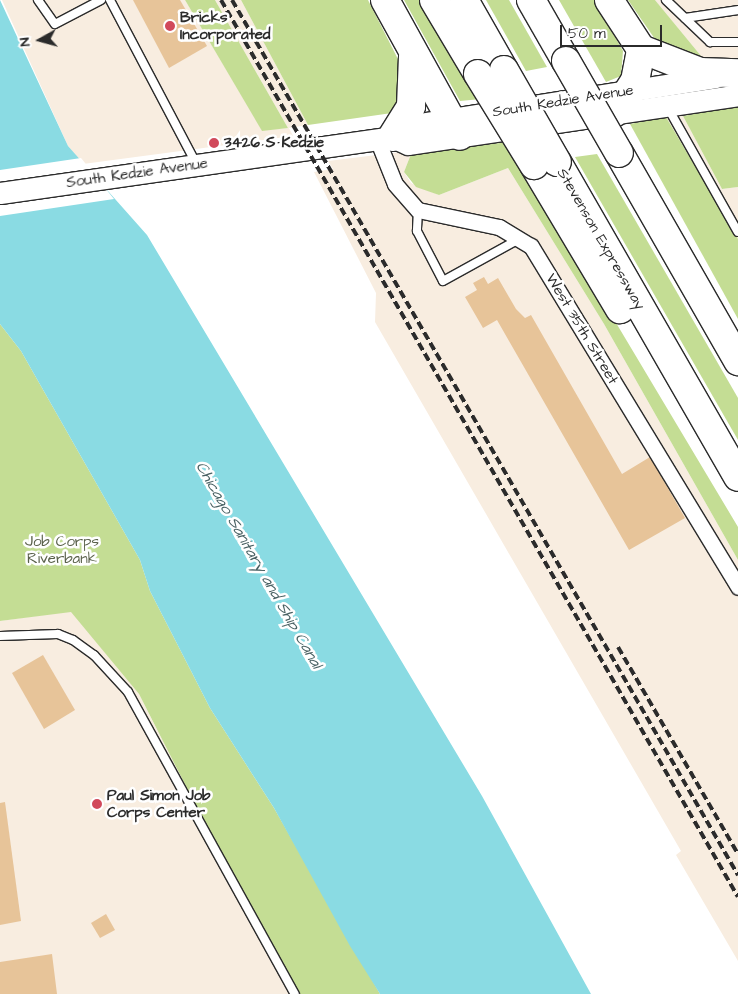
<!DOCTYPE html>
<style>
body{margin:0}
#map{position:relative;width:738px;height:994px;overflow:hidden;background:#fff;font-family:"Architects Daughter",sans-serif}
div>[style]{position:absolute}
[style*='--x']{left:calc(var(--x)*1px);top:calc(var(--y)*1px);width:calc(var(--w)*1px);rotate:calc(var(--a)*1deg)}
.built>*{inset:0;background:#f8ede0}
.green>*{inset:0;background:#c4dd94}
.water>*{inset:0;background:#8adbe3}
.pier>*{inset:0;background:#fff}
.building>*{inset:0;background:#e7c499}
.roads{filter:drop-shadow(1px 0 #2b2b2b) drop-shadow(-1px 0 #2b2b2b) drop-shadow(0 1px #2b2b2b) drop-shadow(0 -1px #2b2b2b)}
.lane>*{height:8px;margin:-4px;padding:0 4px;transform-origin:4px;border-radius:4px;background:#fff}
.street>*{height:15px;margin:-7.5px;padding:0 7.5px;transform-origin:7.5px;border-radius:7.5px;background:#fff}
.secondary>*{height:21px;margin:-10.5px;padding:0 10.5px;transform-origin:10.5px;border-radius:10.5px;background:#fff}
.highway>*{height:28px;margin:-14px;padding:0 14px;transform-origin:14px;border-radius:14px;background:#fff}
.rail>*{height:4px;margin-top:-2px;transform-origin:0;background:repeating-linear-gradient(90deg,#2b2b2b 0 8px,transparent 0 12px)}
.bridges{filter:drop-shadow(1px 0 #2b2b2b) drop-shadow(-1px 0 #2b2b2b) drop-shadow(0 1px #2b2b2b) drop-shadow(0 -1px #2b2b2b)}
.highway-bridge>*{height:28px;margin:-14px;padding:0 14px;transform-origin:14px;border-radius:14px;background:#fff}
.dots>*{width:14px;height:14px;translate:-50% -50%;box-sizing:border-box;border:2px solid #fff;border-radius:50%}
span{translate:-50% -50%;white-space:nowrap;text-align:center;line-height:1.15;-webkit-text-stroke:5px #fff;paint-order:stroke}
.poi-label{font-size:15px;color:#2b2b2b;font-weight:700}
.left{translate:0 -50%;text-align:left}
.street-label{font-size:15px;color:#2b2b2b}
.park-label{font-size:15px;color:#59604a}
.water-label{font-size:16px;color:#486062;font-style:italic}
.north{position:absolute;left:15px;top:15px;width:50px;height:50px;-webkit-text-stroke:4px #fff;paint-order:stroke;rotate:263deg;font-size:14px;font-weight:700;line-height:20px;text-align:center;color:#2b2b2b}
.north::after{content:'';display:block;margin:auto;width:18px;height:22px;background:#2b2b2b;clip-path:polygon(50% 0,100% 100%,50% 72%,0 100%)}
.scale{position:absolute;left:560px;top:25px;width:102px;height:22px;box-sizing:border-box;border:2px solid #2b2b2b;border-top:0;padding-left:6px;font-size:15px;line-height:18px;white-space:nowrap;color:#2b2b2b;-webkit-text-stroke:4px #fff;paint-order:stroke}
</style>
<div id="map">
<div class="built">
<i style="clip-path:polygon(2px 0,185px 0,262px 130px,288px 128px,215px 0,241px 0,308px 125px,289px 128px,293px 136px,83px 164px,68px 146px)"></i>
<i style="clip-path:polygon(655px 0,738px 0,738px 62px,706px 62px)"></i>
<i style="clip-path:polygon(683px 116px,722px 189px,738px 187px,738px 239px,666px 117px)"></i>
<i style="clip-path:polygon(506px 139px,508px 142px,411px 154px,404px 172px,411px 183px,439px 195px,508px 168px,604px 324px,738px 560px,738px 961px,676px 855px,681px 851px,375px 322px,376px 293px,314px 172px,333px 169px,328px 161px)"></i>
<i style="clip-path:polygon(71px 611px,139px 694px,251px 914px,300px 994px,0 994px,0 621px)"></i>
</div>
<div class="green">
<i style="clip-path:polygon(185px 0,215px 0,288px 128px,262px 131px)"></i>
<i style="clip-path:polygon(241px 0,368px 0,403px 69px,408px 88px,392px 113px,308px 125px)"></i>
<i style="clip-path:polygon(404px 0,422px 0,481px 99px,460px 101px)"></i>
<i style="clip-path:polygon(486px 0,509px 0,547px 67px,526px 71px)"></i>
<i style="clip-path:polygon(559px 0,594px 0,623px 51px,621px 76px,606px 82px)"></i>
<i style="clip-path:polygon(628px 0,655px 0,706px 62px,659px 45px)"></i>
<i style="clip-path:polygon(738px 106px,738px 187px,722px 189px,683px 116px)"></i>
<i style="clip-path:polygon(666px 117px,738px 239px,738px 319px,630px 124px)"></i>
<i style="clip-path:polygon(508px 142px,738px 527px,738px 560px,604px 324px,508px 168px,439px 195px,416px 187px,404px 172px,411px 154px)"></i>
<i style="clip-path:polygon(597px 154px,738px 398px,738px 440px,575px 157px)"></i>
<i style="clip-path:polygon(0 324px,21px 351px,140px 560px,150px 591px,210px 708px,274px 808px,380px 994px,300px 994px,251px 914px,139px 694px,71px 612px,0 621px)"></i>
</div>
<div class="water">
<i style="clip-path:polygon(0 0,68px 146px,147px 235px,482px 796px,591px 994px,380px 994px,350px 946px,274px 808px,210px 708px,150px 591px,140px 560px,21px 351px,0 324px)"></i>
</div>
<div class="pier">
<i style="clip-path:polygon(81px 158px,114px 199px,0 216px,0 170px)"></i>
</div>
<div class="building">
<i style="clip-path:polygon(133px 0,180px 0,207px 46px,169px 68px)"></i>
<i style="clip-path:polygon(484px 277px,488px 284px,498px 278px,516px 309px,525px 318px,531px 315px,622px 474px,650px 457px,685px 518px,629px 550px,497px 320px,483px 328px,465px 297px,477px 290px,473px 283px)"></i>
<i style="clip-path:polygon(43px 655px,75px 710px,44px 729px,12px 673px)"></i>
<i style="clip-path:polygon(5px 802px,21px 921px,0 925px,0 803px)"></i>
<i style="clip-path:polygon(106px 914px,115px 930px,100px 938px,91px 923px)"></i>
<i style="clip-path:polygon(52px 954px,57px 994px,0 994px,0 962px)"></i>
</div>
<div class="roads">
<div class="lane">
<i style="--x:38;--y:0;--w:29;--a:55"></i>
<i style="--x:55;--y:24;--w:52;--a:-27.6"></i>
<i style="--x:110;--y:0;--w:184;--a:62.2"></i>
<i style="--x:666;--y:0;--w:61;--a:43.7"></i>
<i style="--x:710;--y:42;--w:28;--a:0"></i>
<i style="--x:685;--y:18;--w:54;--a:-8.6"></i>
<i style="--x:668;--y:108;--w:142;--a:60.6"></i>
<i style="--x:418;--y:210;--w:21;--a:93"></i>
<i style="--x:417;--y:231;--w:56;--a:62.5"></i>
<i style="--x:443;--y:281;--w:87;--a:-28.9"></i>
<i style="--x:0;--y:636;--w:58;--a:-2"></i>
<i style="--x:58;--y:634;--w:16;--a:22"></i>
<i style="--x:73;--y:640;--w:26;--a:36"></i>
<i style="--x:94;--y:655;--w:50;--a:47.4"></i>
<i style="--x:128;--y:692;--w:345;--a:61.1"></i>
</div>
<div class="street">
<i style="--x:377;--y:139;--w:48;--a:68.2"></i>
<i style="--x:395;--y:184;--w:35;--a:49"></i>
<i style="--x:418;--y:210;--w:83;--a:11.9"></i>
<i style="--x:499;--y:227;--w:37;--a:31"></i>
<i style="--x:531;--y:246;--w:399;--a:58.7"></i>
</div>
<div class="secondary">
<i style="--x:392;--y:137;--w:17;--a:24"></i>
<i style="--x:408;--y:144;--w:334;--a:-8.4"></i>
<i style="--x:0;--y:193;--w:396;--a:-8.1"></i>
<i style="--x:392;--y:137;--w:19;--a:-36"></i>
<i style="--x:407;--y:126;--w:313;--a:-9"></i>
</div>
<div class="highway">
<i style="--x:385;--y:0;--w:155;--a:61.1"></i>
<i style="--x:434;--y:0;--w:86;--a:59.3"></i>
<i style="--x:464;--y:0;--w:81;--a:60.3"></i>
<i style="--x:531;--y:0;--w:70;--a:60.2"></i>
<i style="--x:609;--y:0;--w:59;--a:56.9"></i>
<i style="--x:641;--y:49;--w:63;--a:21.3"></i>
<i style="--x:700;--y:72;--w:38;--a:2"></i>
<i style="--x:614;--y:113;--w:38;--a:-57"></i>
<i style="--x:635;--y:81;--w:33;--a:-79"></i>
<i style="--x:392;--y:137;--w:36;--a:-58"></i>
<i style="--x:411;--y:106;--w:49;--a:-87.7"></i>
<i style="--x:619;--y:153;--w:240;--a:60.2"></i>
<i style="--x:557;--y:162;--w:363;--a:60.1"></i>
<i style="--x:534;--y:165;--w:168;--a:59.2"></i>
</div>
</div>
<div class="rail">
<i style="--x:221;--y:0;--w:1035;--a:60.04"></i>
<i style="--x:232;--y:0;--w:1011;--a:59.96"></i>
<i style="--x:618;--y:647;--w:239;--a:59.9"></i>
</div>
<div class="bridges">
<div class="highway-bridge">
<i style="--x:566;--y:61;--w:106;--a:60.1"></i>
<i style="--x:504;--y:70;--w:106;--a:60.1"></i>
<i style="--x:478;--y:74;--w:107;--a:58.4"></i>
</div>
</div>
<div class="dots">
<i style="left:170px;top:26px;background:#d1495b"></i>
<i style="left:214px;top:143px;background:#d1495b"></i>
<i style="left:97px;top:804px;background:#d1495b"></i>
</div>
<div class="poi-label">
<span class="left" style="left:180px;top:26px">Bricks<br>Incorporated</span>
<span class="left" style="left:224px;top:143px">3426 S Kedzie</span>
<span class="left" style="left:107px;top:804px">Paul Simon Job<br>Corps Center</span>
</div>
<div class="street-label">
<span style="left:563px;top:101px;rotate:-9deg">South Kedzie Avenue</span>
<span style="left:137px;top:173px;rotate:-8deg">South Kedzie Avenue</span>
<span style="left:601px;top:239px;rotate:60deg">Stevenson Expressway</span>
<span style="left:582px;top:329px;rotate:59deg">West 35th Street</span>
</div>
<div class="park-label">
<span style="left:62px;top:550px">Job Corps<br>Riverbank</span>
</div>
<div class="water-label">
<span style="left:259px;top:565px;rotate:60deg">Chicago Sanitary and Ship Canal</span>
</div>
<div class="north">N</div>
<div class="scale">50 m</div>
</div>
